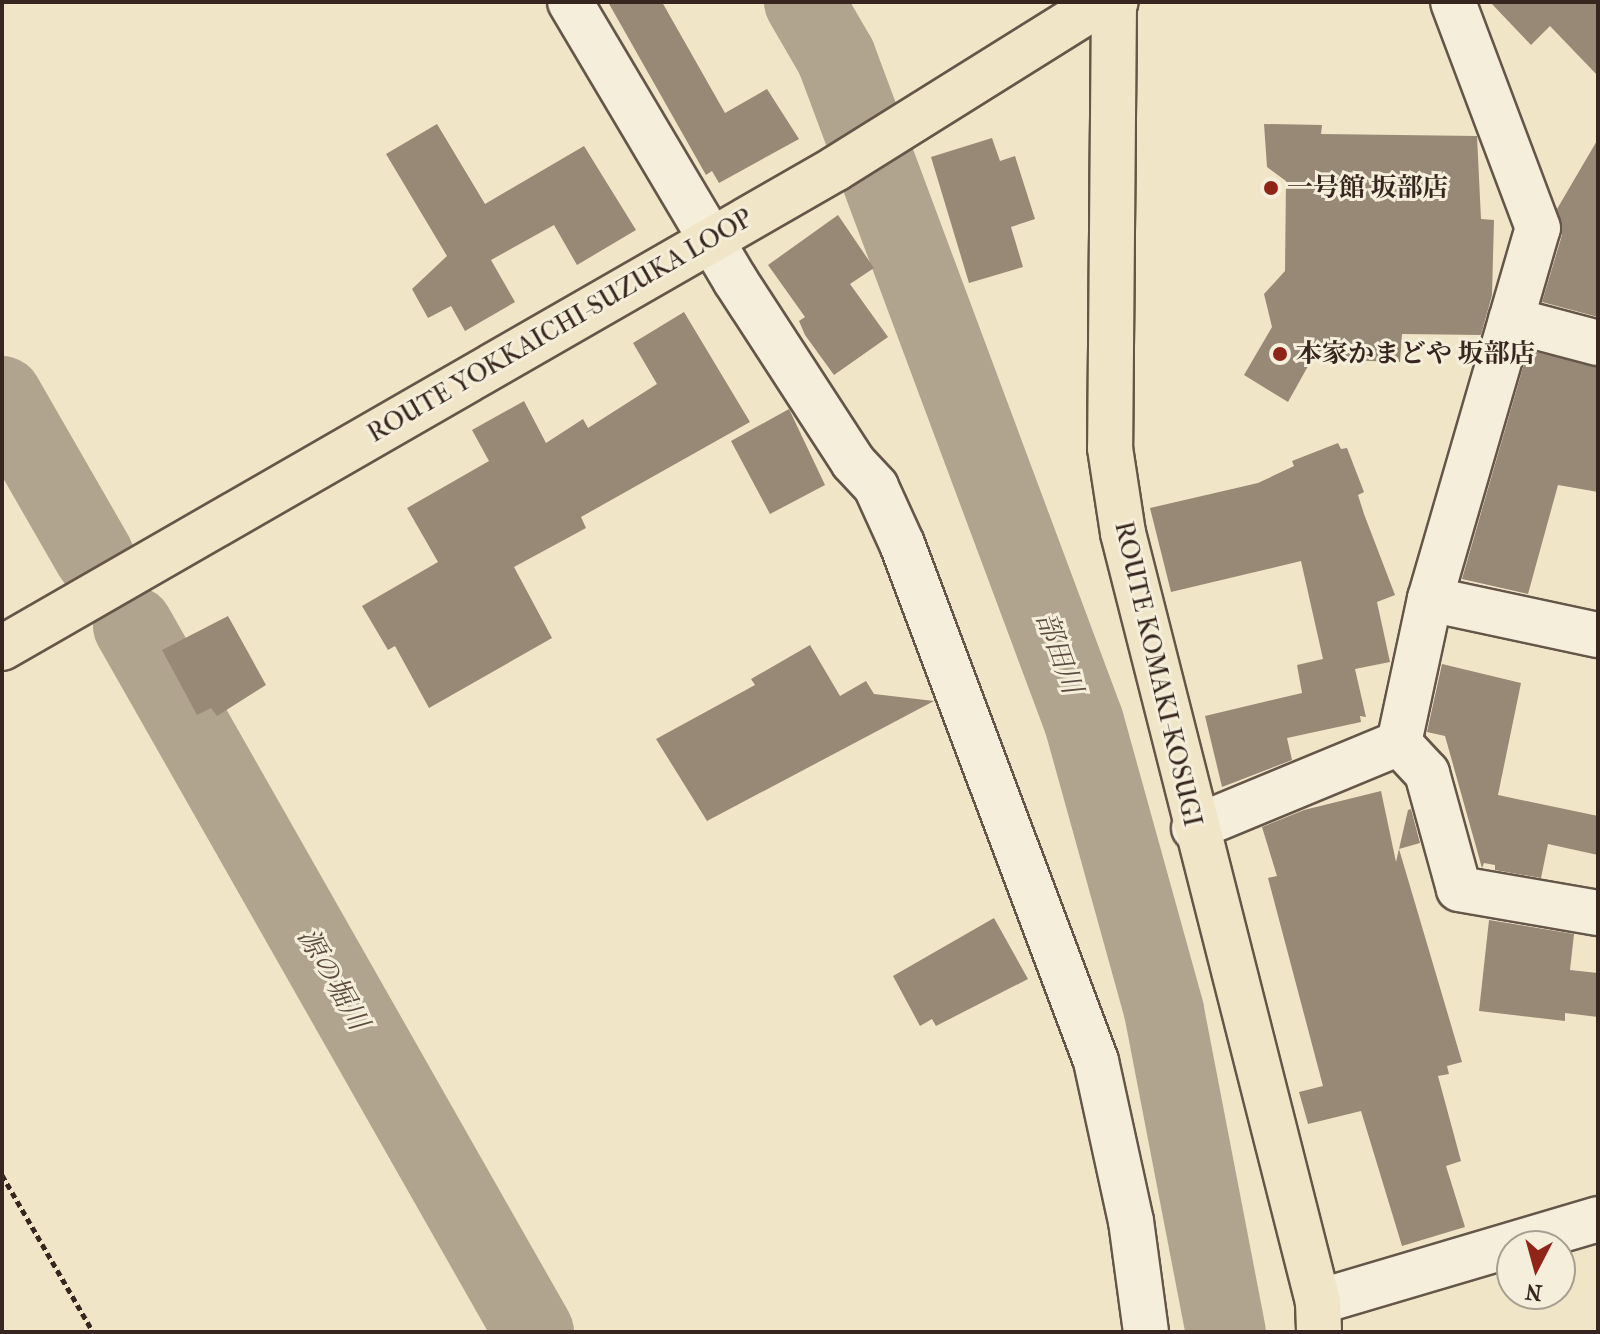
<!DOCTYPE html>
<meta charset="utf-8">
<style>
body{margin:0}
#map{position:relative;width:1600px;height:1334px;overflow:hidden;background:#f0e5c7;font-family:"IM FELL French Canon","Noto Serif JP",serif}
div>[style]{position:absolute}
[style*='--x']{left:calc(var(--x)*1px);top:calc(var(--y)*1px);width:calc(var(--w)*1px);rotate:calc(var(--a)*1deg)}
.river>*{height:80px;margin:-40px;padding:0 40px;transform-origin:40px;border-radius:40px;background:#b1a48e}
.building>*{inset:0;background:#978976}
.path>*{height:5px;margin-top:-2.5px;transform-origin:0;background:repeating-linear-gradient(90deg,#37261f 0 6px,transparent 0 10px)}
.roads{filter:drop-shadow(2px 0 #655649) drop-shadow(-2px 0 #655649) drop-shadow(0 2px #655649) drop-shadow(0 -2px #655649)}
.minor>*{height:44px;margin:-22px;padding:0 22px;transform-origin:22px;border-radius:22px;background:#f5eedb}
.major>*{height:44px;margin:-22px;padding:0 22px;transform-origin:22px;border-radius:22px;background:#f0e5c7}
.dots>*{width:22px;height:22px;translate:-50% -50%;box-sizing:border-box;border:4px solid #f5eedb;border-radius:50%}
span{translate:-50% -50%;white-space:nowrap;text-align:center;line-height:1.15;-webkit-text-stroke:6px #f5eedb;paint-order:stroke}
.poi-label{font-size:26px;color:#37261f;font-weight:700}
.left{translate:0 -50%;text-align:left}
.street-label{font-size:26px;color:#37261f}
.water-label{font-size:28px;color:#5c4c40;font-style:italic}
.frame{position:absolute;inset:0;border:4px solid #37261f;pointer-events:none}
.north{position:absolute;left:1496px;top:1230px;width:80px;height:80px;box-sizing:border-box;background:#f5eedb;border:2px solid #a99e90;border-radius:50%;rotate:186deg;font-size:22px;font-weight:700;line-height:32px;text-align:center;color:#37261f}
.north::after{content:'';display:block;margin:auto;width:28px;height:36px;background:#8f2418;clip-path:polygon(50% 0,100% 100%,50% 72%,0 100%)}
</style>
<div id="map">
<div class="river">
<i style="--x:804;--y:2;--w:64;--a:59.8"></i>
<i style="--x:836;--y:57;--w:710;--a:69.55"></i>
<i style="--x:1084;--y:722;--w:300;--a:74.5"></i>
<i style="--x:1164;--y:1011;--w:327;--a:79.1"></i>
<i style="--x:2;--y:396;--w:185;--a:60.1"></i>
<i style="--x:133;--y:626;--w:812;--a:60.4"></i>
</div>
<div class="building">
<i style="clip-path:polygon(608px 2px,662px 2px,725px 113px,767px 89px,799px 139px,719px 183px,712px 171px,706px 175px)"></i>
<i style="clip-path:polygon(1490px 2px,1598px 2px,1598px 76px,1550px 26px,1531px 45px)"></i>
<i style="clip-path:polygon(437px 124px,485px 204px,584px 146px,636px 230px,577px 265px,554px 225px,491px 260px,515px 302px,465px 331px,451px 306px,428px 318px,412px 289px,447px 256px,386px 154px)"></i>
<i style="clip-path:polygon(1264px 124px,1322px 125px,1321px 134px,1477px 136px,1481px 219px,1494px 220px,1492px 295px,1481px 335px,1402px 334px,1400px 362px,1312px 359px,1288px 402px,1244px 375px,1272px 327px,1264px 294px,1285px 271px,1286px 181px,1267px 167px)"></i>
<i style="clip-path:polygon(992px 138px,1000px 161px,1015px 156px,1035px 219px,1011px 227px,1023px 267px,969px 283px,931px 157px)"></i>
<i style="clip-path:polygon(1598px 139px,1598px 317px,1542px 302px,1562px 235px,1557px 209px)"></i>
<i style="clip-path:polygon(838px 215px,874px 268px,850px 284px,888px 337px,834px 375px,805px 335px,799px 321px,805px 317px,768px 265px)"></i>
<i style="clip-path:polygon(684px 312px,750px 422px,581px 517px,586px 528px,514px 567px,552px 638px,429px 708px,395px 646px,388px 650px,362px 606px,438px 562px,407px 508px,489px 461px,472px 430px,524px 401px,546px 443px,583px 419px,588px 428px,657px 384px,633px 343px)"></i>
<i style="clip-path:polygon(1528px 350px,1598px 367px,1598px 492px,1558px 485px,1528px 594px,1462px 579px)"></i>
<i style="clip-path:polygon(789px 409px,825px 485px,770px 514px,731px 441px)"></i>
<i style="clip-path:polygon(1338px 443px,1341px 449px,1347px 448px,1364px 492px,1358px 495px,1364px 514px,1395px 595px,1377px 602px,1390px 662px,1355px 669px,1366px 717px,1360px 716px,1361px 722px,1287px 738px,1292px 760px,1222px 787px,1205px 716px,1302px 693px,1297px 665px,1323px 659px,1301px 561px,1171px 592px,1150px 508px,1258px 483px,1294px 466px,1292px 461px)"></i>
<i style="clip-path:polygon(228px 616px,266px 685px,217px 716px,211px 708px,197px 715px,162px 650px)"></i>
<i style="clip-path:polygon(810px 645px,840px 696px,866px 681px,874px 694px,934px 701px,707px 821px,656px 739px,755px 685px,751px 679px)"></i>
<i style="clip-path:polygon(1442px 664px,1521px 683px,1498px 795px,1598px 816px,1598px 855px,1548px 844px,1541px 878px,1495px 870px,1495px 865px,1484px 863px,1482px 868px,1445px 736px,1427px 732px)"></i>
<i style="clip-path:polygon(1381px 791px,1396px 862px,1408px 810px,1411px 809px,1420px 843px,1399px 849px,1462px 1062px,1447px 1066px,1449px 1074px,1438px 1076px,1461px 1161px,1446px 1166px,1465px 1227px,1402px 1246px,1361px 1111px,1308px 1124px,1299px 1092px,1323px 1086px,1268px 878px,1277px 876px,1262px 827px,1304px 810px)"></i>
<i style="clip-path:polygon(994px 918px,1028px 979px,936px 1026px,932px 1019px,920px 1026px,893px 976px)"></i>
<i style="clip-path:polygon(1489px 920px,1574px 934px,1570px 970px,1598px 973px,1598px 1017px,1565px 1013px,1565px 1021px,1479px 1011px)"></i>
</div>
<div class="path">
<i style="--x:2;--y:1175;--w:181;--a:59.9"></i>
</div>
<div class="roads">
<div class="minor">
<i style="--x:570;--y:2;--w:323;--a:59.3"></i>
<i style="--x:735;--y:280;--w:217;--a:57"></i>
<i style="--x:853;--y:462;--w:34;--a:47"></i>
<i style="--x:876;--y:487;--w:63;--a:65.5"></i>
<i style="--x:902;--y:544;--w:552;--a:69.43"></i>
<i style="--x:1096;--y:1061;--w:164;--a:77.7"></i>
<i style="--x:1131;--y:1221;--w:112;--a:82.3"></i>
<i style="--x:1511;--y:320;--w:90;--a:14.8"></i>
<i style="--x:1430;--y:599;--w:172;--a:12.1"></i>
<i style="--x:1399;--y:743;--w:147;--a:-77.9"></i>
<i style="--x:1430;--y:599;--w:386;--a:-73.8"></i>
<i style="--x:1538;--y:228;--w:241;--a:-110.6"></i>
<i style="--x:1399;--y:743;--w:41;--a:47"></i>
<i style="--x:1427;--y:773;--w:120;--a:74.6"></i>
<i style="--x:1459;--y:889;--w:141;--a:9.8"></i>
<i style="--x:1194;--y:828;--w:222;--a:-22.5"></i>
<i style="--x:1318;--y:1302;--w:292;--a:-16.5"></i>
</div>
<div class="major">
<i style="--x:1114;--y:2;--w:446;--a:90.5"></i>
<i style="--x:1110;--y:448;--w:86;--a:81.3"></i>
<i style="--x:1123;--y:533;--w:793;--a:75.77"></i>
<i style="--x:1318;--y:1302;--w:30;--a:88"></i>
<i style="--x:2;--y:648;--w:961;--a:-29.9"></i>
<i style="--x:835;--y:169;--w:298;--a:-32"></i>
<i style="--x:1088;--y:11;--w:29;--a:-18"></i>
</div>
</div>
<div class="dots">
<i style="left:1271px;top:188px;background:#8f2418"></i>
<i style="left:1280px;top:354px;background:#8f2418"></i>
</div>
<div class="poi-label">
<span class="left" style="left:1287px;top:188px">一号館 坂部店</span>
<span class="left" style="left:1296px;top:354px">本家かまどや 坂部店</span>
</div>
<div class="street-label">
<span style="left:560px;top:326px;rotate:-30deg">ROUTE YOKKAICHI-SUZUKA LOOP</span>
<span style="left:1158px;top:674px;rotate:77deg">ROUTE KOMAKI-KOSUGI</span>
</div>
<div class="water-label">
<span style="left:1059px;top:653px;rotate:70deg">部田川</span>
<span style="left:333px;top:979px;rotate:60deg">源の堀川</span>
</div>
<div class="frame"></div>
<div class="north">N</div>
</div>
